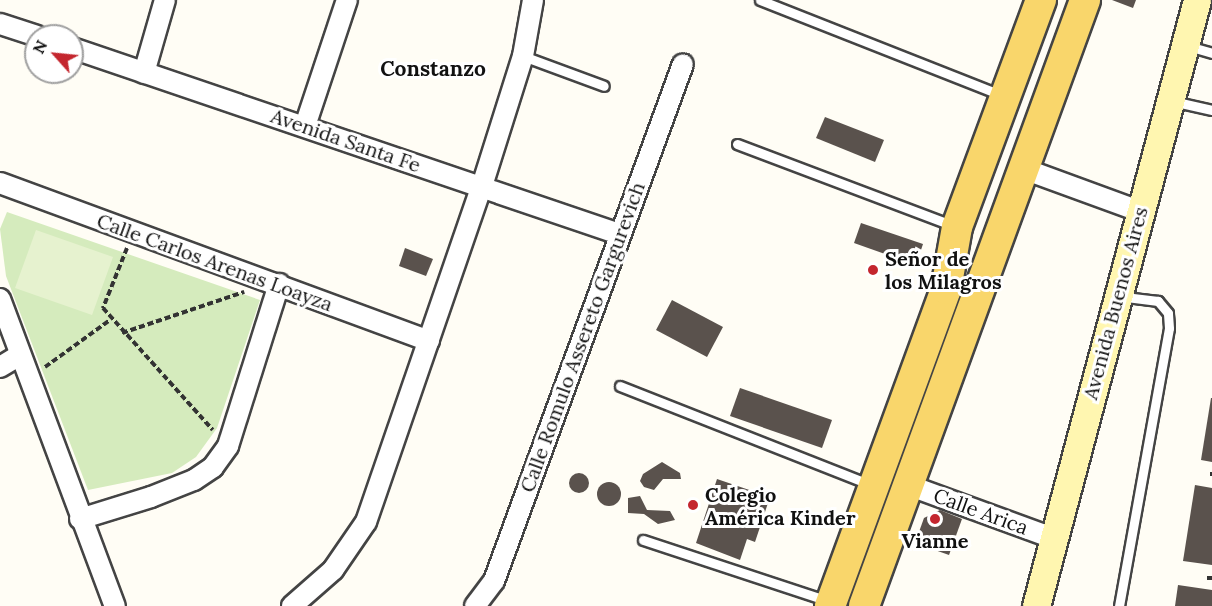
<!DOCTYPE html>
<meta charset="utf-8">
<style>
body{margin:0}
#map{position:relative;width:1212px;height:606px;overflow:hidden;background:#fffdf5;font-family:Lora,serif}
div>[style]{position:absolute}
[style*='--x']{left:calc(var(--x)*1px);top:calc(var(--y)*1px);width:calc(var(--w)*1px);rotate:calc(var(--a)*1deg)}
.green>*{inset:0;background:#d5ebbd}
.pitch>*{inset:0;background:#e6f2cf}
.building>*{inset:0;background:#5a524d}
.round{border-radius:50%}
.path>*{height:4px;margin-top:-2px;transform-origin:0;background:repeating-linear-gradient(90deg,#333 0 6px,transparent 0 9px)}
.roads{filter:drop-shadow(2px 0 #444) drop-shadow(-2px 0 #444) drop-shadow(0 2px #444) drop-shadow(0 -2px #444)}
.lane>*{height:9px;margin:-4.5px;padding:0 4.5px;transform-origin:4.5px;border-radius:4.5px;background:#fff}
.street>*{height:20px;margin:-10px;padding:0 10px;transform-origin:10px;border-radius:10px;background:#fff}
.secondary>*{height:27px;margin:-13.5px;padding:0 13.5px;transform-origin:13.5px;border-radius:13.5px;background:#fff6b0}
.primary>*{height:30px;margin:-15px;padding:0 15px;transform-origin:15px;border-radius:15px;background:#f9d66b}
.dots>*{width:16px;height:16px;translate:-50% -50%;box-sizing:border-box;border:3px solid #fff;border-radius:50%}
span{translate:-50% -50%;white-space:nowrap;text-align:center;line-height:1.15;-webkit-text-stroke:6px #fff;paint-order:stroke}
.street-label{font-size:20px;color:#111}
.poi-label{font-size:20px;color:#111;font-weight:700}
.left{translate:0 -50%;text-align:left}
.neighbourhood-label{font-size:21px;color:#111;font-weight:700}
.north{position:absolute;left:24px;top:24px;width:60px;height:60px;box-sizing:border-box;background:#fff;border:2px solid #a0a0a0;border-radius:50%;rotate:297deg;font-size:16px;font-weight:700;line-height:24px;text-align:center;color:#111}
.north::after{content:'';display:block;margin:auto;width:21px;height:27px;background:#c4262e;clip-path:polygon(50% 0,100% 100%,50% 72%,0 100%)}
</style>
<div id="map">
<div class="green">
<i style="clip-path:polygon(7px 212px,260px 300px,217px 428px,196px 457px,172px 473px,88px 490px,6px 276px,0 229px)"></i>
</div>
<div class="pitch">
<i style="clip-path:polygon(36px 230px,113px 257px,92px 315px,15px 288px)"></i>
</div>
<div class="building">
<i style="clip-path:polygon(1112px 0,1136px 0,1133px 8px)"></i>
<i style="clip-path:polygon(825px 117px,884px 140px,875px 162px,816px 138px)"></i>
<i style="clip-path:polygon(861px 223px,923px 244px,916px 265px,854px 243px)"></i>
<i style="clip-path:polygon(405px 248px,433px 259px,426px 276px,399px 266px)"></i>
<i style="clip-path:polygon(672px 300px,723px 327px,707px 357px,656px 330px)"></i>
<i style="clip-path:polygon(740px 388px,832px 420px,822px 448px,730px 416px)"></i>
<i style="clip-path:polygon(1211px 398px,1212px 398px,1212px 462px,1201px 460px)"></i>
<i style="clip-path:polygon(662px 462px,680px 473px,681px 479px,663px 479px,654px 490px,644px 487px,640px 481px,643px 474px)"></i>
<i class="round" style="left:569px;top:473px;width:20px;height:20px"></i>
<i style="clip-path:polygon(717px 479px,770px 497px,755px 542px,747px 539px,740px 560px,696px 543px)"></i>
<i class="round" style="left:597px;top:482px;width:24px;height:24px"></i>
<i style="clip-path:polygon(1195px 485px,1212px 488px,1212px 565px,1183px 561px)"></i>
<i style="clip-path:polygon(640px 496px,647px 510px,670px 511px,675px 520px,658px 524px,644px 514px,628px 513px,628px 498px)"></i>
<i style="clip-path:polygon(940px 510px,962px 519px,949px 555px,915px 543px,924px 518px)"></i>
<i style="clip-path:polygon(1178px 585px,1212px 590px,1212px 606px,1175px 606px)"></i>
</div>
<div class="path">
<i style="--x:127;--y:248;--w:65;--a:111.8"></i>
<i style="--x:103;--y:308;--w:164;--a:48"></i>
<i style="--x:122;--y:333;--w:129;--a:-18.6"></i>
<i style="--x:45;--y:367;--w:80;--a:-35.9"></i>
<i style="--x:1210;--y:474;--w:2;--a:0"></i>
<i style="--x:1207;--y:578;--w:5;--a:0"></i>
</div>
<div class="roads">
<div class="lane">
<i style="--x:760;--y:0;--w:259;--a:21.5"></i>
<i style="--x:1188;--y:46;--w:25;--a:16"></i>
<i style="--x:523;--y:56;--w:86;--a:20.3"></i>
<i style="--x:1172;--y:101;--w:41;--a:12.7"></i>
<i style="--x:737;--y:144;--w:232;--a:20.7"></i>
<i style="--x:620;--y:386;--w:270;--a:21.5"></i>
<i style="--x:643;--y:540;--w:193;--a:18.2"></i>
<i style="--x:1119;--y:606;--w:282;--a:-79.8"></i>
<i style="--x:1169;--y:328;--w:15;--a:-94"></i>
<i style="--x:1168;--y:313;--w:16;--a:-130"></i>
<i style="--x:1158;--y:301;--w:38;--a:-173"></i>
</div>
<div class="street">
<i style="--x:0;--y:24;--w:38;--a:18"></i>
<i style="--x:72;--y:48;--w:578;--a:18.78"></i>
<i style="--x:144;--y:73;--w:76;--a:-74"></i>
<i style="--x:305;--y:126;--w:133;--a:-71.6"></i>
<i style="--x:1024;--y:169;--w:122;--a:20.1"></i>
<i style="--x:0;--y:183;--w:457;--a:20.2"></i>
<i style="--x:0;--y:299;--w:328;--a:69.5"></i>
<i style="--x:0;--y:367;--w:23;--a:-31"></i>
<i style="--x:908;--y:485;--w:154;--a:20.1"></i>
<i style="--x:80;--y:519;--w:74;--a:-17.2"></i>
<i style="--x:151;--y:497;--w:46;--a:-21.6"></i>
<i style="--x:194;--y:480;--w:23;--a:-34"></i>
<i style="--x:213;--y:467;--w:26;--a:-54"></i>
<i style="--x:228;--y:446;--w:170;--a:-72.5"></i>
<i style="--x:292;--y:606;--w:55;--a:-41.3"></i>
<i style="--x:333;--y:570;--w:58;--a:-55.5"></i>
<i style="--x:366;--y:522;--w:355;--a:-71"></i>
<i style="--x:482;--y:186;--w:136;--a:-72.5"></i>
<i style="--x:523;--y:56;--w:57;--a:-79.9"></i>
<i style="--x:475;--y:606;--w:31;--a:-53"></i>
<i style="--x:494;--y:581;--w:550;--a:-69.92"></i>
</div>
<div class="secondary">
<i style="--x:1036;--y:606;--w:627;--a:-75.12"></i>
</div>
<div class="primary">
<i style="--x:830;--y:606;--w:338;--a:-69.9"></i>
<i style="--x:946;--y:289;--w:63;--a:-79.9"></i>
<i style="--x:957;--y:227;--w:242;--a:-69.7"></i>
<i style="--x:864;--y:606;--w:645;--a:-69.96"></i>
</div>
</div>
<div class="dots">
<i style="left:873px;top:270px;background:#c4262e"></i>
<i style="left:693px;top:505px;background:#c4262e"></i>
<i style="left:935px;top:519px;background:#c4262e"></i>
</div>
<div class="street-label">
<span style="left:346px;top:140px;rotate:19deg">Avenida Santa Fe</span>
<span style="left:215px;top:262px;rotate:20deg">Calle Carlos Arenas Loayza</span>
<span style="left:1115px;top:303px;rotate:-75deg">Avenida Buenos Aires</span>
<span style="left:582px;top:337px;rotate:-70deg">Calle Romulo Assereto Gargurevich</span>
<span style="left:981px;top:511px;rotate:20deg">Calle Arica</span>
</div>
<div class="poi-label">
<span class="left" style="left:885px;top:270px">Señor de<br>los Milagros</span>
<span class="left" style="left:705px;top:506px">Colegio<br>América Kinder</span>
<span style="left:935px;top:540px">Vianne</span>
</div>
<div class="neighbourhood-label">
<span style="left:433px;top:69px">Constanzo</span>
</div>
<div class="north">N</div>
</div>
